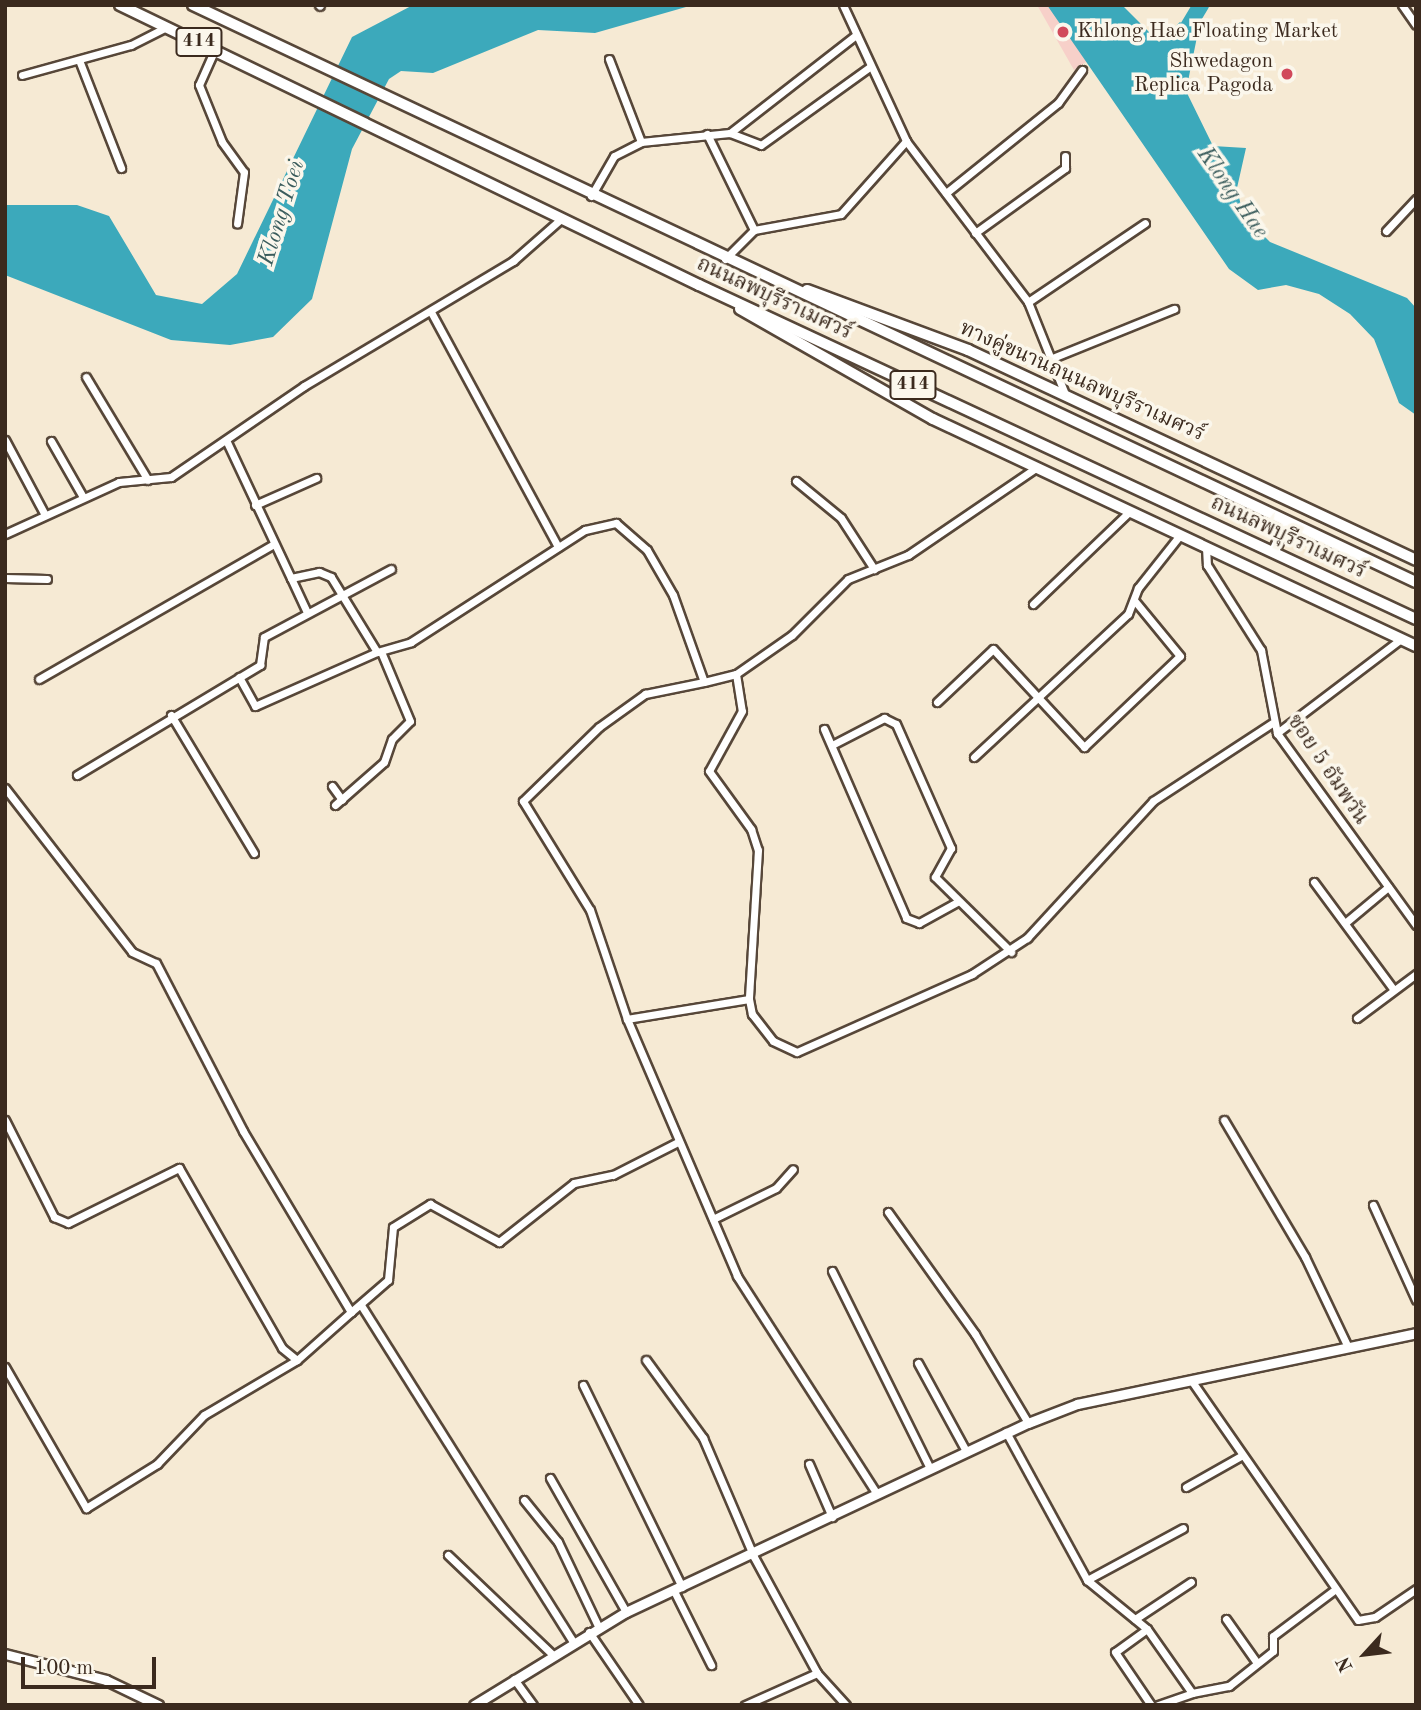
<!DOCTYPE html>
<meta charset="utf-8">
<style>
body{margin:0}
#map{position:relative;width:1421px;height:1710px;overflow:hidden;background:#f6ead4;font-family:"Old Standard TT","Noto Serif Thai",serif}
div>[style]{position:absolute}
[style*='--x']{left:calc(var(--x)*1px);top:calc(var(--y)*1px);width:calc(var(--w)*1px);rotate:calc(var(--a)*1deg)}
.built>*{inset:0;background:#f7d0c9}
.water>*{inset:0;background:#3ca9bb}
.river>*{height:16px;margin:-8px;padding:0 8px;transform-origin:8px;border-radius:8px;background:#3ca9bb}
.roads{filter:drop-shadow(2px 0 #574739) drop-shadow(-2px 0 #574739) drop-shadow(0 2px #574739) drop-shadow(0 -2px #574739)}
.minor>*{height:7px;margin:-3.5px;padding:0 3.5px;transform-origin:3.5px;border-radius:3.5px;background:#fff}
.tertiary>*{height:9px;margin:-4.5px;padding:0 4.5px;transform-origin:4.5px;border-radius:4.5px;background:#fff}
.secondary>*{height:10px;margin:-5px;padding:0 5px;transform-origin:5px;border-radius:5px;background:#fff}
.primary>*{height:10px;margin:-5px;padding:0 5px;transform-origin:5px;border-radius:5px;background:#fff}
.dots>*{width:19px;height:19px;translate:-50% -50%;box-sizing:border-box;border:4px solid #fbf7ec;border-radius:50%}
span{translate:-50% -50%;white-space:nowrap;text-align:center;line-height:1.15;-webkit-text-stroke:7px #fbf7ec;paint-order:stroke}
.shield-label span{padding:2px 5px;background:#fbf7ec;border:2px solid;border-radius:5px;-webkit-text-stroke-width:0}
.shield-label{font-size:19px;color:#3b2a1e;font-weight:700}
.poi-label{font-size:21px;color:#3b2a1e}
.left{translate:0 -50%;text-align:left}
.right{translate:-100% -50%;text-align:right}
.street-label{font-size:21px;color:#3b2a1e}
.water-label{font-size:23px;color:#3b5d5d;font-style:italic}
.frame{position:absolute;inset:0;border:7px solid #3b2a1e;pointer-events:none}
.north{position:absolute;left:1330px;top:1619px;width:70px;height:70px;-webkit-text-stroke:5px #fbf7ec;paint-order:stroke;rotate:243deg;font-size:19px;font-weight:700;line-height:28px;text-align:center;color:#3b2a1e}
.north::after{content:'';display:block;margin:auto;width:24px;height:32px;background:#3b2a1e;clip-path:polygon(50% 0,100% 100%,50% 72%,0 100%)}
.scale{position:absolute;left:21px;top:1657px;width:135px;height:32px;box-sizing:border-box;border:4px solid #3b2a1e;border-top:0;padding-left:9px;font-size:21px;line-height:24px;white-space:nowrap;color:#3b2a1e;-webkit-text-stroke:5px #fbf7ec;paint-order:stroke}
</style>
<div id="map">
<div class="built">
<i style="clip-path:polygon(1037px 5px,1057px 5px,1092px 58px,1074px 70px)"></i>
</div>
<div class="water">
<i style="clip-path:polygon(413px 5px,693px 5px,595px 33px,538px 30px,433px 73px,401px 71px,389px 79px,352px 149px,312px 299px,273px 337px,230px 345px,171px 340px,5px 275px,5px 205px,77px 205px,109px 216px,156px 295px,202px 304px,237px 274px,352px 37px)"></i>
<i style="clip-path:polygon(1047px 5px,1122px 5px,1159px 42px,1180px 22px,1197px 37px,1186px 91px,1213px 146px,1246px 148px,1237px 188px,1243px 215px,1270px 242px,1407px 298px,1416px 308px,1416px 415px,1399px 403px,1374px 339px,1350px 314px,1319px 294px,1286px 285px,1258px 290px,1229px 269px)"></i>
</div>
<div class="river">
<i style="--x:1177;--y:45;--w:47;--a:-59"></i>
</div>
<div class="roads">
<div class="minor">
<i style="--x:319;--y:5;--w:1;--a:45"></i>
<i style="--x:843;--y:5;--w:150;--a:65.1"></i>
<i style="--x:906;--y:141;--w:202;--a:52.8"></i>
<i style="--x:1028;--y:302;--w:99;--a:68.1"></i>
<i style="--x:1402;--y:5;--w:24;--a:55"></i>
<i style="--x:215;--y:49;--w:39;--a:114"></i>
<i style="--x:199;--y:85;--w:61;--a:68"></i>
<i style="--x:222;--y:142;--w:37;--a:54"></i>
<i style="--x:244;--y:172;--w:52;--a:97.7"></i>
<i style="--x:609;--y:59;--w:89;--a:68.9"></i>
<i style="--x:79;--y:60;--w:116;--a:68.7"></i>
<i style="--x:22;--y:75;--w:113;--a:-15.4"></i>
<i style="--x:131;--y:45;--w:39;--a:-27"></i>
<i style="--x:730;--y:133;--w:160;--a:-37.9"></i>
<i style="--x:707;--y:134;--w:107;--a:63.9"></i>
<i style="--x:946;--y:193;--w:144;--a:-38.8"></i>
<i style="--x:1058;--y:103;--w:41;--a:-54"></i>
<i style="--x:591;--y:196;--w:46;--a:-60.1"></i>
<i style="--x:614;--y:156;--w:30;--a:-27"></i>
<i style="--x:641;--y:142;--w:89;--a:-5.8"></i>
<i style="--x:730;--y:133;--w:33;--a:21"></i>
<i style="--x:761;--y:145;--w:135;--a:-35.7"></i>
<i style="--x:1386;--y:231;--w:44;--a:-46.8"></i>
<i style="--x:975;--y:233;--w:111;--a:-35.8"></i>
<i style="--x:1065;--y:168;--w:12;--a:-90"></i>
<i style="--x:725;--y:259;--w:41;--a:-45"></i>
<i style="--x:754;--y:230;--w:88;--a:-10.4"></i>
<i style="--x:841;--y:214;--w:98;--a:-48.3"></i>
<i style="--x:1028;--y:302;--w:141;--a:-34"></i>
<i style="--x:431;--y:312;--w:267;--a:61.6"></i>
<i style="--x:1050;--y:359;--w:134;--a:-22"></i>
<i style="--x:86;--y:377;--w:120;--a:59"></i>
<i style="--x:5;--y:440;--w:85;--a:61.9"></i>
<i style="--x:226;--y:440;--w:153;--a:64.8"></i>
<i style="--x:291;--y:578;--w:29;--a:-12"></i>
<i style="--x:319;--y:572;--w:13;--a:23"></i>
<i style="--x:331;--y:577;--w:88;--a:58.5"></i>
<i style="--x:377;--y:652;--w:35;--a:-16"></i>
<i style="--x:411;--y:642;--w:207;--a:-32.8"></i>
<i style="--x:585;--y:530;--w:32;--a:-13"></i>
<i style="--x:616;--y:523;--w:41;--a:41.1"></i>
<i style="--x:647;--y:550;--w:52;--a:60"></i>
<i style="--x:673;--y:595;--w:92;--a:70.4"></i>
<i style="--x:704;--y:682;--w:33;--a:-14"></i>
<i style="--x:736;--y:674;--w:68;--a:-34.9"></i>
<i style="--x:792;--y:635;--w:79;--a:-45"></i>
<i style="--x:848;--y:579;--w:65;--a:-21.8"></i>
<i style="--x:908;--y:555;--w:153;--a:-34.3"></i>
<i style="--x:51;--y:441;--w:64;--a:60.3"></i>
<i style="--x:796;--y:481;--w:58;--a:39.4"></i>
<i style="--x:841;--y:518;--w:61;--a:57.1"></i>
<i style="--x:255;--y:505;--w:67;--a:-23.9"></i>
<i style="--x:5;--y:534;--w:125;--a:-24.5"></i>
<i style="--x:119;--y:482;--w:52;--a:-5.5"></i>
<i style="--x:171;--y:477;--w:161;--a:-34.4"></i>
<i style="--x:304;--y:386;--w:244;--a:-30.9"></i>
<i style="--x:513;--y:261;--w:65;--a:-41.3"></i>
<i style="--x:1206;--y:547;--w:18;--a:87"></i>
<i style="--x:1207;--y:565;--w:101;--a:57.6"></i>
<i style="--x:1261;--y:650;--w:85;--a:79.1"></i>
<i style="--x:1277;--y:733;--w:237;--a:54.1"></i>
<i style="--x:5;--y:578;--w:42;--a:1.4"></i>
<i style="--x:291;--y:578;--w:38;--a:65"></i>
<i style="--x:1033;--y:604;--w:133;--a:-43.8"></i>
<i style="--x:736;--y:674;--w:37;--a:81"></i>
<i style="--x:742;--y:711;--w:68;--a:118.8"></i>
<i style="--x:709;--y:771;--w:72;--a:54.1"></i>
<i style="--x:751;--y:829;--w:22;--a:72"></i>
<i style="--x:758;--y:850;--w:149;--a:93.5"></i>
<i style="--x:749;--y:999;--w:124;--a:170.7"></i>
<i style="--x:627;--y:1019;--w:280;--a:66.8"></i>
<i style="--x:737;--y:1276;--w:259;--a:57.3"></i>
<i style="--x:239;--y:677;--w:33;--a:61"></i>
<i style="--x:255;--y:706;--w:133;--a:-23.9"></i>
<i style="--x:39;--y:679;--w:271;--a:-29.9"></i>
<i style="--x:937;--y:702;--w:77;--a:-43.4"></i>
<i style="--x:993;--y:649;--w:134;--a:47.1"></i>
<i style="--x:1084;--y:747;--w:132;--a:-43.5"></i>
<i style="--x:1180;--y:656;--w:72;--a:-129.4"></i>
<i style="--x:171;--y:715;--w:161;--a:59"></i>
<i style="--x:824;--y:729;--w:206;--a:66.5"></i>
<i style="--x:906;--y:918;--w:14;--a:21"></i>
<i style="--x:919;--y:923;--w:43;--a:-28.9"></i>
<i style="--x:1277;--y:733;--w:156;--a:-37.2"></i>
<i style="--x:832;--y:745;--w:59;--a:-27.4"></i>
<i style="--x:884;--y:718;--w:13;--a:27"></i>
<i style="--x:896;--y:724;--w:136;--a:66.1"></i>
<i style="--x:951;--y:848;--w:33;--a:119"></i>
<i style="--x:935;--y:877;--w:107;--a:44.6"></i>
<i style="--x:974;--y:757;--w:210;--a:-42.9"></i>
<i style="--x:1128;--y:614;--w:28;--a:-69"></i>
<i style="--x:1138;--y:588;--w:68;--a:-51.6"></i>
<i style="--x:77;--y:775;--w:214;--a:-31"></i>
<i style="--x:260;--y:665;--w:28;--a:-82"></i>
<i style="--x:264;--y:637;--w:144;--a:-28.2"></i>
<i style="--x:332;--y:786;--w:17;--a:54"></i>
<i style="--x:5;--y:788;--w:207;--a:52.2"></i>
<i style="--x:132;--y:952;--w:26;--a:25"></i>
<i style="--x:156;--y:963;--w:189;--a:62.6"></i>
<i style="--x:243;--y:1131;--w:211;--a:59.2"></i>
<i style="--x:351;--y:1312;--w:49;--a:-40.9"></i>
<i style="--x:388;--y:1280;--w:53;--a:-84.6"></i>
<i style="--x:393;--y:1227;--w:44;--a:-31.9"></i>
<i style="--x:430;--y:1204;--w:79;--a:28.8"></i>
<i style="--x:499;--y:1242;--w:95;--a:-38.2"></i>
<i style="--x:574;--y:1183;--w:40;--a:-12"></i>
<i style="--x:613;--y:1175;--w:73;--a:-26.9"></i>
<i style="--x:335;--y:805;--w:65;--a:-41.3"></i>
<i style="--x:384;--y:762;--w:24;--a:-71"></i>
<i style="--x:392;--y:739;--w:25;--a:-45"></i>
<i style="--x:410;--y:721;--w:73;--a:-112.7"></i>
<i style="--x:1314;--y:882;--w:134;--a:53.5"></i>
<i style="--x:1345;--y:923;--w:56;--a:-39.9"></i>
<i style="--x:749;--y:999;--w:15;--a:79"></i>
<i style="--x:752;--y:1014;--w:34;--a:52"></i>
<i style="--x:773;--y:1041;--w:26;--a:25"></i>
<i style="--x:797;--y:1052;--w:192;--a:-24"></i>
<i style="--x:972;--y:974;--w:66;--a:-33.2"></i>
<i style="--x:1027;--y:938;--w:186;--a:-47.4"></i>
<i style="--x:1153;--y:801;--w:142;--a:-33.2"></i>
<i style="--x:1357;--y:1018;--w:74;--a:-36.7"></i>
<i style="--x:627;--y:1019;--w:115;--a:-108.7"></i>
<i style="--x:590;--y:910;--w:128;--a:-121.6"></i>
<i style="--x:523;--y:801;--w:106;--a:-44.2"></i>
<i style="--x:599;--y:727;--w:57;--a:-35.7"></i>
<i style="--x:645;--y:694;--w:60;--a:-11.5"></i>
<i style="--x:5;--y:1120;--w:109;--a:63.2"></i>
<i style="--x:54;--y:1217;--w:15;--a:23"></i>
<i style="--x:68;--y:1223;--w:124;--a:-26.4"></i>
<i style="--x:179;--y:1168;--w:207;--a:60.2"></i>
<i style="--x:282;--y:1348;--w:19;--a:39"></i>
<i style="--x:297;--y:1360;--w:72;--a:-41.6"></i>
<i style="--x:1224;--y:1120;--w:159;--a:59.4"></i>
<i style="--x:1305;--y:1257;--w:100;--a:64.5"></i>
<i style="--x:1373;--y:1205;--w:104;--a:65.6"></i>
<i style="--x:888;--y:1212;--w:150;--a:54.5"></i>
<i style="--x:975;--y:1334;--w:104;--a:59.2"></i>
<i style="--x:713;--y:1219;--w:70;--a:-26.2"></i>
<i style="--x:776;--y:1188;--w:25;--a:-48"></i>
<i style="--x:832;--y:1271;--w:220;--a:63.6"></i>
<i style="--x:361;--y:1305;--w:396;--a:57.8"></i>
<i style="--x:646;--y:1360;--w:97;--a:53.8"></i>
<i style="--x:703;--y:1438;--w:129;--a:66.8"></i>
<i style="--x:754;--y:1557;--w:132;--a:61.5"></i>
<i style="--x:817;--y:1673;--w:79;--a:156"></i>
<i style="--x:918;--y:1363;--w:100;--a:61.4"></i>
<i style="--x:5;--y:1367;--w:163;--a:60.1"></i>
<i style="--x:86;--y:1508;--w:84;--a:-31.8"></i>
<i style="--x:157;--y:1464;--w:68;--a:-46.2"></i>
<i style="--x:204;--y:1415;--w:108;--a:-30.6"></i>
<i style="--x:1191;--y:1380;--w:292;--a:55.2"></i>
<i style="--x:1358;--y:1620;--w:17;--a:-10"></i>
<i style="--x:1375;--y:1617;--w:50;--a:-34.3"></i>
<i style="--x:583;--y:1385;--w:225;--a:63.9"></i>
<i style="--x:1006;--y:1432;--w:169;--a:61.3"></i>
<i style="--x:1087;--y:1580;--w:77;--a:39.2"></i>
<i style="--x:1147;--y:1629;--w:78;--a:54.9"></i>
<i style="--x:1192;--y:1693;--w:38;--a:-11"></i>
<i style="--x:1229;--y:1686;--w:56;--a:-38.5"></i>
<i style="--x:1273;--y:1651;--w:15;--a:-90"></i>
<i style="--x:1273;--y:1636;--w:75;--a:-36.9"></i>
<i style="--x:809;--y:1464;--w:58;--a:66.5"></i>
<i style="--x:550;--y:1478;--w:154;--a:60.4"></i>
<i style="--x:1186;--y:1487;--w:63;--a:-29.4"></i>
<i style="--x:524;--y:1500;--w:54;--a:51"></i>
<i style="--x:558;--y:1542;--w:93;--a:64.5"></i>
<i style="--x:448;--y:1555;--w:142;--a:43.6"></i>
<i style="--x:1087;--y:1580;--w:109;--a:-28.4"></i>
<i style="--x:674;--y:1591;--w:83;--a:63.4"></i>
<i style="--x:1135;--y:1619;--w:67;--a:-33.5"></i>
<i style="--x:1226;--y:1619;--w:54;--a:54.8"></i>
<i style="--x:1147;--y:1629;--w:39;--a:144"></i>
<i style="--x:1115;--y:1652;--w:64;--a:55.8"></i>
<i style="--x:589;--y:1632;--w:88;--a:55.6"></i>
<i style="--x:817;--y:1673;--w:43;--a:47.8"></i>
<i style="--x:514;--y:1679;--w:32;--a:54"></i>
<i style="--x:1158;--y:1705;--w:36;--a:-19"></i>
</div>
<div class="tertiary">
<i style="--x:5;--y:1654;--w:104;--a:14.4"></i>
<i style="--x:106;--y:1680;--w:58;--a:25.7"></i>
<i style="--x:474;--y:1705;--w:178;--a:-31.5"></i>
<i style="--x:626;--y:1612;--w:444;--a:-25.2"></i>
<i style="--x:1028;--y:1423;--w:53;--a:-21.2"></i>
<i style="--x:1077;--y:1404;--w:346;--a:-11.8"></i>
</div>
<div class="secondary">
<i style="--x:807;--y:290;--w:172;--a:20.4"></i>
<i style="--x:968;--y:350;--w:495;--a:25.1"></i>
<i style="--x:740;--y:309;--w:222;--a:29.7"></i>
<i style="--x:933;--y:419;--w:534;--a:25.17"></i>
</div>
<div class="primary">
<i style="--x:120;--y:5;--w:643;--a:25.81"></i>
<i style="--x:699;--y:285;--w:791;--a:24.98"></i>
<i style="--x:193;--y:5;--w:1352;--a:25.26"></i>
<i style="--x:1274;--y:551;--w:29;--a:-65"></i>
</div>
</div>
<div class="dots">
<i style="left:1063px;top:32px;background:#d1495b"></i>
<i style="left:1287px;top:74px;background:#d1495b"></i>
</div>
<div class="shield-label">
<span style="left:199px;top:42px">414</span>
<span style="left:913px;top:385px">414</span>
</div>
<div class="poi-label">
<span class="left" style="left:1077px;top:32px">Khlong Hae Floating Market</span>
<span class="right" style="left:1273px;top:74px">Shwedagon<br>Replica Pagoda</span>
</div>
<div class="street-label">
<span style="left:774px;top:299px;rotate:25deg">ถนนลพบุรีราเมศวร์</span>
<span style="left:1082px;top:382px;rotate:24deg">ทางคู่ขนานถนนลพบุรีราเมศวร์</span>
<span style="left:1288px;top:538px;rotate:25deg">ถนนลพบุรีราเมศวร์</span>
<span style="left:1327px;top:770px;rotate:56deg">ซอย 5 อัมพวัน</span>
</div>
<div class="water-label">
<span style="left:1232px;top:193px;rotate:55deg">Klong Hae</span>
<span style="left:282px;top:213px;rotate:-73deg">Klong Toei</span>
</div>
<div class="frame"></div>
<div class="north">N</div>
<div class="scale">100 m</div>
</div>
